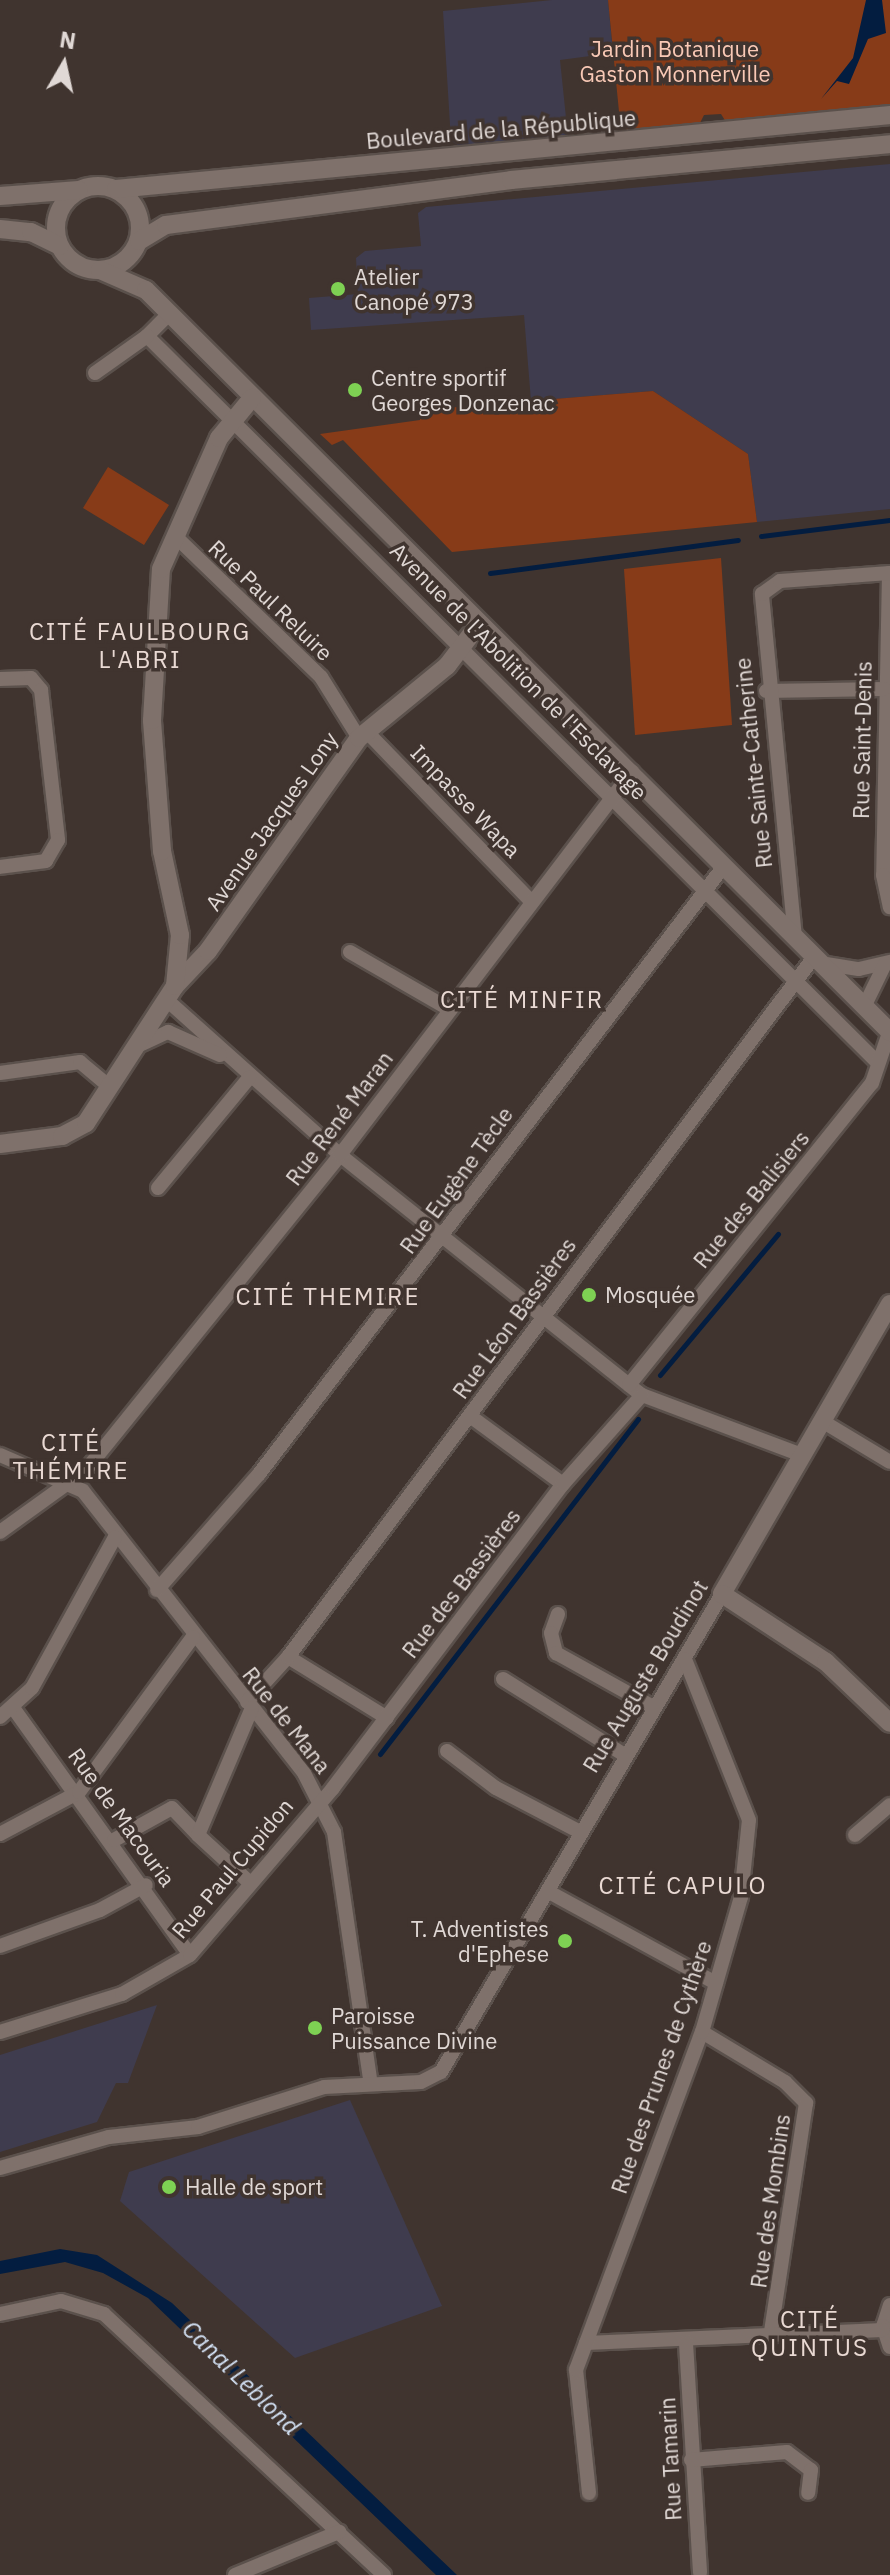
<!DOCTYPE html>
<meta charset="utf-8">
<style>
body{margin:0}
#map{position:relative;width:890px;height:2575px;overflow:hidden;background:#40342f;font-family:"IBM Plex Sans",sans-serif}
div>[style]{position:absolute}
[style*='--x']{left:calc(var(--x)*1px);top:calc(var(--y)*1px);width:calc(var(--w)*1px);rotate:calc(var(--a)*1deg)}
.education>*{inset:0;background:#3f3c4e}
.green>*{inset:0;background:#873b18}
.water>*{inset:0;background:#031d40}
.stream>*{height:5px;margin:-2.5px;padding:0 2.5px;transform-origin:2.5px;border-radius:2.5px;background:#031d40}
.roads{filter:drop-shadow(2px 0 #5b514c) drop-shadow(-2px 0 #5b514c) drop-shadow(0 2px #5b514c) drop-shadow(0 -2px #5b514c)}
.minor>*{height:14px;margin:-7px;padding:0 7px;transform-origin:7px;border-radius:7px;background:#7f716b}
.tertiary>*{height:18px;margin:-9px;padding:0 9px;transform-origin:9px;border-radius:9px;background:#7f716b}
.tertiary>.ring{margin:-9px;padding:0;box-sizing:content-box;background:none;border:18px solid #7f716b;border-radius:50%}
.dots>*{width:22px;height:22px;translate:-50% -50%;box-sizing:border-box;border:4px solid #40342f;border-radius:50%}
span{translate:-50% -50%;white-space:nowrap;text-align:center;line-height:1.15;-webkit-text-stroke:7px #40342f;paint-order:stroke}
.park-label{font-size:22px;color:#f9c9b6}
.street-label{font-size:22px;color:#e0d8d5}
.poi-label{font-size:22px;color:#e0d8d5}
.left{translate:0 -50%;text-align:left}
.right{translate:-100% -50%;text-align:right}
.neighbourhood-label{font-size:24px;color:#e9d9d3;letter-spacing:2px}
.water-label{font-size:24px;color:#d2e0f3;font-style:italic}
.north{position:absolute;left:24px;top:24px;width:80px;height:80px;-webkit-text-stroke:6px #40342f;paint-order:stroke;rotate:9deg;font-size:22px;font-weight:700;line-height:32px;text-align:center;color:#e0d8d5}
.north::after{content:'';display:block;margin:auto;width:28px;height:36px;background:#e0d8d5;clip-path:polygon(50% 0,100% 100%,50% 72%,0 100%)}
</style>
<div id="map">
<div class="education">
<i style="clip-path:polygon(552px 0,608px 0,613px 53px,560px 60px,568px 137px,463px 148px,451px 141px,443px 11px)"></i>
<i style="clip-path:polygon(890px 164px,890px 509px,757px 522px,748px 454px,653px 391px,531px 401px,524px 315px,311px 330px,309px 298px,358px 294px,356px 258px,365px 251px,421px 246px,418px 213px,426px 207px)"></i>
<i style="clip-path:polygon(157px 2005px,128px 2083px,116px 2083px,97px 2122px,0 2152px,0 2055px)"></i>
<i style="clip-path:polygon(350px 2100px,442px 2306px,295px 2358px,120px 2201px,129px 2172px)"></i>
</div>
<div class="green">
<i style="clip-path:polygon(608px 0,890px 0,890px 105px,726px 122px,721px 114px,704px 115px,700px 123px,621px 132px)"></i>
<i style="clip-path:polygon(653px 391px,748px 454px,757px 522px,452px 552px,343px 440px,332px 445px,320px 434px,420px 420px,420px 410px)"></i>
<i style="clip-path:polygon(108px 467px,169px 505px,144px 545px,83px 508px)"></i>
<i style="clip-path:polygon(721px 558px,732px 725px,635px 735px,624px 569px)"></i>
</div>
<div class="water">
<i style="clip-path:polygon(866px 0,882px 0,886px 33px,868px 39px,849px 84px,837px 81px,821px 99px,853px 58px)"></i>
<i style="clip-path:polygon(60px 2249px,97px 2255px,172px 2303px,457px 2575px,436px 2575px,148px 2298px,103px 2273px,65px 2262px,0 2274px,0 2261px)"></i>
</div>
<div class="stream">
<i style="--x:761;--y:536;--w:130;--a:-7.1"></i>
<i style="--x:490;--y:573;--w:250;--a:-7.6"></i>
<i style="--x:660;--y:1375;--w:184;--a:-50.1"></i>
<i style="--x:380;--y:1754;--w:423;--a:-52.4"></i>
</div>
<div class="roads">
<div class="minor">
<i style="--x:169;--y:314;--w:31;--a:135"></i>
<i style="--x:147;--y:336;--w:1031;--a:44.84"></i>
<i style="--x:95;--y:373;--w:64;--a:-35.4"></i>
<i style="--x:175;--y:536;--w:203;--a:44"></i>
<i style="--x:321;--y:677;--w:72;--a:58.1"></i>
<i style="--x:889;--y:573;--w:302;--a:91.1"></i>
<i style="--x:883;--y:875;--w:33;--a:78"></i>
<i style="--x:0;--y:679;--w:31;--a:-2"></i>
<i style="--x:31;--y:678;--w:16;--a:50"></i>
<i style="--x:41;--y:690;--w:151;--a:83.5"></i>
<i style="--x:58;--y:840;--w:24;--a:120"></i>
<i style="--x:46;--y:861;--w:46;--a:172.6"></i>
<i style="--x:766;--y:691;--w:118;--a:-1"></i>
<i style="--x:367;--y:732;--w:237;--a:45.9"></i>
<i style="--x:795;--y:938;--w:346;--a:-95.5"></i>
<i style="--x:762;--y:594;--w:22;--a:-36"></i>
<i style="--x:780;--y:581;--w:110;--a:-4.2"></i>
<i style="--x:350;--y:952;--w:114;--a:29.9"></i>
<i style="--x:820;--y:963;--w:39;--a:9"></i>
<i style="--x:859;--y:969;--w:32;--a:-13"></i>
<i style="--x:168;--y:1001;--w:231;--a:41.8"></i>
<i style="--x:340;--y:1155;--w:386;--a:38.5"></i>
<i style="--x:642;--y:1395;--w:171;--a:20.6"></i>
<i style="--x:864;--y:1007;--w:48;--a:-64"></i>
<i style="--x:142;--y:1044;--w:29;--a:-25"></i>
<i style="--x:168;--y:1032;--w:57;--a:23.9"></i>
<i style="--x:0;--y:1073;--w:81;--a:-7.8"></i>
<i style="--x:80;--y:1062;--w:40;--a:40"></i>
<i style="--x:158;--y:1188;--w:143;--a:-50.4"></i>
<i style="--x:629;--y:1385;--w:388;--a:-51.2"></i>
<i style="--x:872;--y:1083;--w:56;--a:-71.2"></i>
<i style="--x:470;--y:1416;--w:115;--a:36.2"></i>
<i style="--x:822;--y:1421;--w:79;--a:31.1"></i>
<i style="--x:0;--y:1455;--w:90;--a:23.4"></i>
<i style="--x:83;--y:1491;--w:358;--a:51.9"></i>
<i style="--x:304;--y:1773;--w:66;--a:63"></i>
<i style="--x:334;--y:1832;--w:250;--a:81.7"></i>
<i style="--x:0;--y:1532;--w:106;--a:-35.8"></i>
<i style="--x:86;--y:1470;--w:405;--a:-51.1"></i>
<i style="--x:340;--y:1155;--w:482;--a:-52.7"></i>
<i style="--x:157;--y:1590;--w:154;--a:-48.7"></i>
<i style="--x:259;--y:1474;--w:765;--a:-52.59"></i>
<i style="--x:558;--y:1614;--w:20;--a:110"></i>
<i style="--x:551;--y:1633;--w:21;--a:76"></i>
<i style="--x:556;--y:1653;--w:113;--a:29.1"></i>
<i style="--x:288;--y:1657;--w:116;--a:31.6"></i>
<i style="--x:503;--y:1679;--w:145;--a:32"></i>
<i style="--x:247;--y:1702;--w:61;--a:-47.7"></i>
<i style="--x:288;--y:1657;--w:876;--a:-53.08"></i>
<i style="--x:14;--y:1709;--w:302;--a:54.4"></i>
<i style="--x:0;--y:1717;--w:43;--a:-42.2"></i>
<i style="--x:32;--y:1688;--w:172;--a:-61.2"></i>
<i style="--x:447;--y:1751;--w:61;--a:37.1"></i>
<i style="--x:496;--y:1788;--w:95;--a:27.6"></i>
<i style="--x:0;--y:1834;--w:89;--a:-28"></i>
<i style="--x:79;--y:1792;--w:192;--a:-53.7"></i>
<i style="--x:855;--y:1835;--w:46;--a:-40.6"></i>
<i style="--x:114;--y:1840;--w:66;--a:-28.9"></i>
<i style="--x:172;--y:1808;--w:37;--a:46"></i>
<i style="--x:248;--y:1881;--w:68;--a:-137.4"></i>
<i style="--x:198;--y:1835;--w:138;--a:-67"></i>
<i style="--x:549;--y:1892;--w:190;--a:28.6"></i>
<i style="--x:0;--y:1946;--w:106;--a:-19.8"></i>
<i style="--x:100;--y:1910;--w:52;--a:-28.5"></i>
<i style="--x:0;--y:2032;--w:128;--a:-17.3"></i>
<i style="--x:122;--y:1994;--w:78;--a:-29.8"></i>
<i style="--x:190;--y:1955;--w:220;--a:-49.4"></i>
<i style="--x:333;--y:1788;--w:381;--a:-52.9"></i>
<i style="--x:563;--y:1484;--w:119;--a:-48.4"></i>
<i style="--x:702;--y:2032;--w:97;--a:31.1"></i>
<i style="--x:785;--y:2082;--w:30;--a:45"></i>
<i style="--x:806;--y:2103;--w:238;--a:98.7"></i>
<i style="--x:0;--y:2168;--w:113;--a:-15.9"></i>
<i style="--x:109;--y:2137;--w:90;--a:-6.4"></i>
<i style="--x:198;--y:2127;--w:132;--a:-17.6"></i>
<i style="--x:324;--y:2087;--w:97;--a:-3"></i>
<i style="--x:421;--y:2082;--w:22;--a:-27"></i>
<i style="--x:441;--y:2072;--w:554;--a:-59.55"></i>
<i style="--x:890;--y:2305;--w:22;--a:108"></i>
<i style="--x:883;--y:2326;--w:22;--a:72"></i>
<i style="--x:0;--y:2314;--w:62;--a:-12"></i>
<i style="--x:61;--y:2301;--w:45;--a:16.8"></i>
<i style="--x:104;--y:2314;--w:383;--a:43"></i>
<i style="--x:586;--y:2343;--w:297;--a:-2.5"></i>
<i style="--x:686;--y:2343;--w:230;--a:86.5"></i>
<i style="--x:691;--y:2460;--w:96;--a:-4.8"></i>
<i style="--x:787;--y:2452;--w:30;--a:37"></i>
<i style="--x:811;--y:2470;--w:23;--a:97"></i>
<i style="--x:589;--y:2493;--w:124;--a:-96"></i>
<i style="--x:576;--y:2370;--w:361;--a:-69.6"></i>
<i style="--x:702;--y:2032;--w:141;--a:-73.9"></i>
<i style="--x:741;--y:1897;--w:77;--a:-84.1"></i>
<i style="--x:749;--y:1820;--w:173;--a:-111.7"></i>
<i style="--x:235;--y:2575;--w:113;--a:-22.5"></i>
</div>
<div class="tertiary">
<i class="ring" style="left:56px;top:186px;width:66px;height:66px"></i>
<i style="--x:116;--y:189;--w:778;--a:-5.46"></i>
<i style="--x:0;--y:196;--w:79;--a:-4.3"></i>
<i style="--x:0;--y:229;--w:31;--a:6"></i>
<i style="--x:31;--y:232;--w:32;--a:26"></i>
<i style="--x:139;--y:241;--w:31;--a:-31"></i>
<i style="--x:166;--y:225;--w:348;--a:-7.4"></i>
<i style="--x:511;--y:180;--w:381;--a:-5.4"></i>
<i style="--x:100;--y:270;--w:50;--a:23.5"></i>
<i style="--x:146;--y:290;--w:1051;--a:44.92"></i>
<i style="--x:175;--y:986;--w:48;--a:-46.7"></i>
<i style="--x:208;--y:951;--w:261;--a:-54.7"></i>
<i style="--x:359;--y:738;--w:114;--a:-39.3"></i>
<i style="--x:447;--y:666;--w:53;--a:-52.7"></i>
<i style="--x:0;--y:1144;--w:63;--a:-7.4"></i>
<i style="--x:62;--y:1136;--w:27;--a:-28"></i>
<i style="--x:86;--y:1123;--w:163;--a:-57"></i>
<i style="--x:175;--y:986;--w:51;--a:-84.4"></i>
<i style="--x:180;--y:935;--w:86;--a:-102.1"></i>
<i style="--x:162;--y:851;--w:131;--a:-94.4"></i>
<i style="--x:152;--y:720;--w:151;--a:-86.6"></i>
<i style="--x:161;--y:569;--w:143;--a:-66.1"></i>
<i style="--x:219;--y:438;--w:52;--a:-50.5"></i>
<i style="--x:890;--y:1304;--w:335;--a:120.1"></i>
<i style="--x:722;--y:1594;--w:124;--a:33.2"></i>
<i style="--x:826;--y:1662;--w:88;--a:43.6"></i>
</div>
</div>
<div class="dots">
<i style="left:338px;top:289px;background:#7ed153"></i>
<i style="left:355px;top:390px;background:#7ed153"></i>
<i style="left:589px;top:1295px;background:#7ed153"></i>
<i style="left:565px;top:1941px;background:#7ed153"></i>
<i style="left:315px;top:2028px;background:#7ed153"></i>
<i style="left:169px;top:2187px;background:#7ed153"></i>
</div>
<div class="park-label">
<span style="left:675px;top:61px">Jardin Botanique<br>Gaston Monnerville</span>
</div>
<div class="street-label">
<span style="left:501px;top:129px;rotate:-5deg">Boulevard de la République</span>
<span style="left:271px;top:600px;rotate:44deg">Rue Paul Reluire</span>
<span style="left:519px;top:671px;rotate:45deg">Avenue de l'Abolition de l'Esclavage</span>
<span style="left:862px;top:740px;rotate:-89deg">Rue Saint-Denis</span>
<span style="left:753px;top:763px;rotate:-96deg">Rue Sainte-Catherine</span>
<span style="left:466px;top:801px;rotate:46deg">Impasse Wapa</span>
<span style="left:271px;top:821px;rotate:-55deg">Avenue Jacques Lony</span>
<span style="left:339px;top:1118px;rotate:-53deg">Rue René Maran</span>
<span style="left:456px;top:1180px;rotate:-54deg">Rue Eugène Tècle</span>
<span style="left:751px;top:1199px;rotate:-51deg">Rue des Balisiers</span>
<span style="left:514px;top:1318px;rotate:-54deg">Rue Léon Bassières</span>
<span style="left:461px;top:1583px;rotate:-53deg">Rue des Bassières</span>
<span style="left:645px;top:1676px;rotate:-59deg">Rue Auguste Boudinot</span>
<span style="left:287px;top:1720px;rotate:52deg">Rue de Mana</span>
<span style="left:122px;top:1817px;rotate:54deg">Rue de Macouria</span>
<span style="left:232px;top:1868px;rotate:-50deg">Rue Paul Cupidon</span>
<span style="left:661px;top:2067px;rotate:-71deg">Rue des Prunes de Cythère</span>
<span style="left:770px;top:2201px;rotate:-82deg">Rue des Mombins</span>
<span style="left:670px;top:2459px;rotate:-93deg">Rue Tamarin</span>
</div>
<div class="poi-label">
<span class="left" style="left:354px;top:289px">Atelier<br>Canopé 973</span>
<span class="left" style="left:371px;top:390px">Centre sportif<br>Georges Donzenac</span>
<span class="left" style="left:605px;top:1295px">Mosquée</span>
<span class="right" style="left:549px;top:1941px">T. Adventistes<br>d'Ephese</span>
<span class="left" style="left:331px;top:2028px">Paroisse<br>Puissance Divine</span>
<span class="left" style="left:185px;top:2187px">Halle de sport</span>
</div>
<div class="neighbourhood-label">
<span style="left:140px;top:646px">CITÉ FAULBOURG<br>L'ABRI</span>
<span style="left:522px;top:1000px">CITÉ MINFIR</span>
<span style="left:328px;top:1297px">CITÉ THEMIRE</span>
<span style="left:71px;top:1457px">CITÉ<br>THÉMIRE</span>
<span style="left:683px;top:1886px">CITÉ CAPULO</span>
<span style="left:810px;top:2334px">CITÉ<br>QUINTUS</span>
</div>
<div class="water-label">
<span style="left:241px;top:2378px;rotate:44deg">Canal Leblond</span>
</div>
<div class="north">N</div>
</div>
